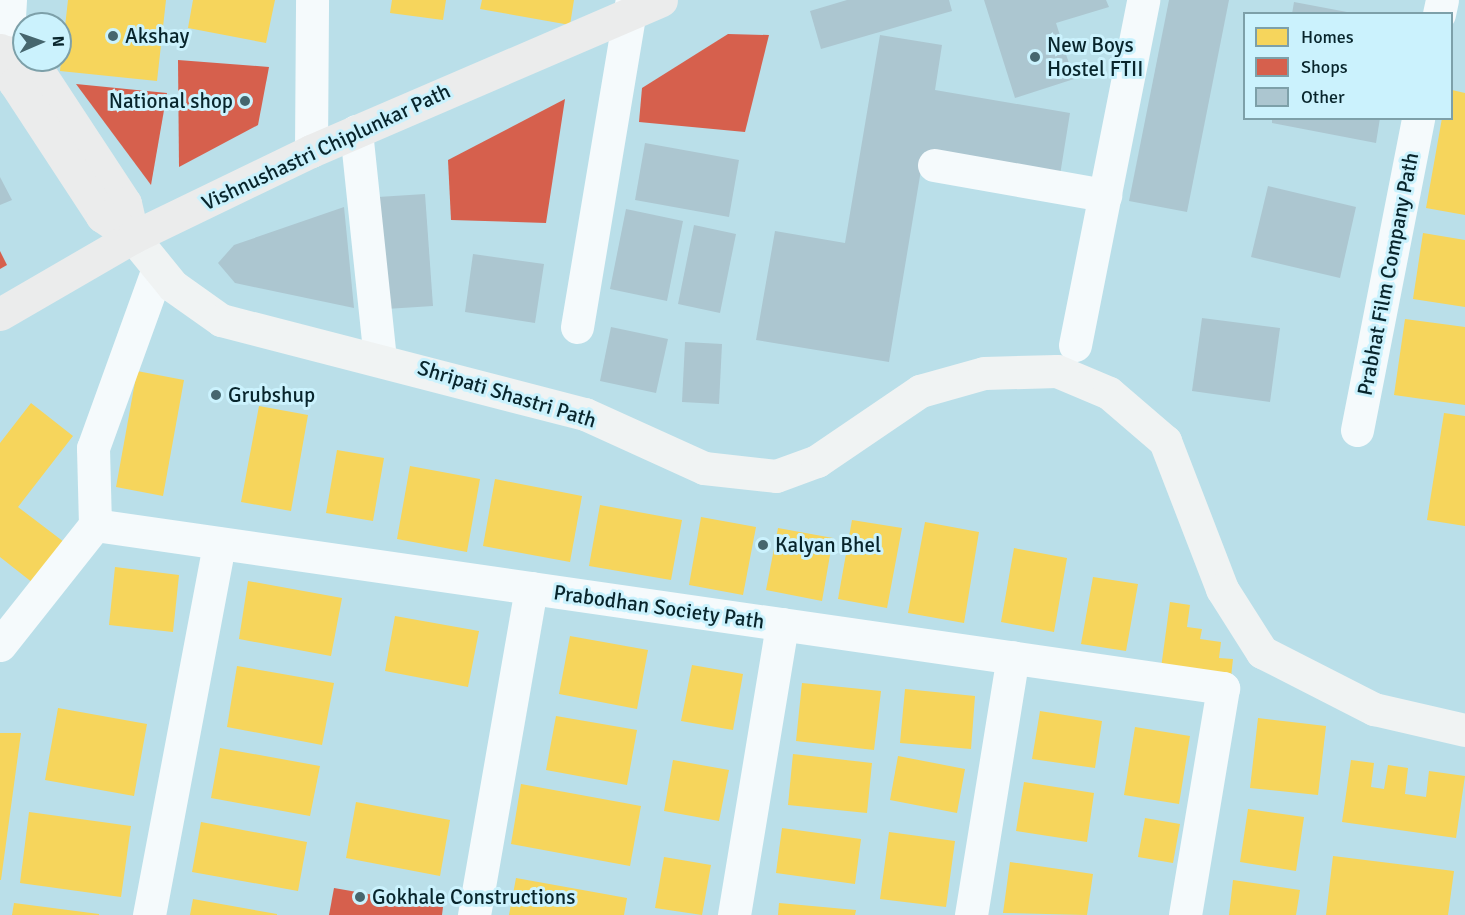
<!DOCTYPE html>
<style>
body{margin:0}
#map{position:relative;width:1465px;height:915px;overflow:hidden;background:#badfe9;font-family:Signika,sans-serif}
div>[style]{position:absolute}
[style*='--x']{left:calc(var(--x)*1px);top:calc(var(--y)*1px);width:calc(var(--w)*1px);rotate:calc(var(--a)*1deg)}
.homes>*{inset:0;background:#f6d55c}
.shops>*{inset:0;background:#d6604d}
.building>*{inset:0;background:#acc6d0}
.street>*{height:33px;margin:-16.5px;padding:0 16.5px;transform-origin:16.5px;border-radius:16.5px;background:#f5fafc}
.secondary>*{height:33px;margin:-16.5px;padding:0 16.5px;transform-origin:16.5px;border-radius:16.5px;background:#f0f3f3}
.primary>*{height:33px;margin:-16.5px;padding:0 16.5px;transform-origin:16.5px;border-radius:16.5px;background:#ebecec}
.dots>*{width:16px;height:16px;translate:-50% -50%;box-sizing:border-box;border:3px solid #cbf2fd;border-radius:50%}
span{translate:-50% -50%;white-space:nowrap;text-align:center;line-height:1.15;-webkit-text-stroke:6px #cbf2fd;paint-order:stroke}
.poi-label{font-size:21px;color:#08252c}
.left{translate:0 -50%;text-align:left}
.right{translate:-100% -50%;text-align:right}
.street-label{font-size:21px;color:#08252c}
.legend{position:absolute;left:1243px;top:12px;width:210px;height:108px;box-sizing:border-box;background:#cbf2fd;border:2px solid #7da0a9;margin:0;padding:8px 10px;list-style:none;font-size:18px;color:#08252c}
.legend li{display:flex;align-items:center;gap:12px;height:30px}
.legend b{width:30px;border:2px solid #7da0a9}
.north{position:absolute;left:12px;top:12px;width:60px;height:60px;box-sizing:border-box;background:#cbf2fd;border:2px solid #7da0a9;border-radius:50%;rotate:88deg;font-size:16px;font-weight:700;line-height:24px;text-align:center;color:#08252c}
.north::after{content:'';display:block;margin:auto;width:21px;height:27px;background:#46666e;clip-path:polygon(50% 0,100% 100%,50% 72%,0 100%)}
</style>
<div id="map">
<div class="homes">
<i style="clip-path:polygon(68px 0,166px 0,157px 81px,60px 71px)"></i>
<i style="clip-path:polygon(193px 0,275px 0,266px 43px,188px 28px)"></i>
<i style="clip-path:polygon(392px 0,446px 0,443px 20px,390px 13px)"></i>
<i style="clip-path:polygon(482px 0,574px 0,570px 25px,480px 9px)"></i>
<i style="clip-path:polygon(1452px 90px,1465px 93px,1465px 215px,1426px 208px,1442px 118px,1452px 118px)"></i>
<i style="clip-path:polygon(1423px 233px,1465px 240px,1465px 307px,1413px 299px)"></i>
<i style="clip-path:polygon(1405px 319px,1465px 327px,1465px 405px,1394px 395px)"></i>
<i style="clip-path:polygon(137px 371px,184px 380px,163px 496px,116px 487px)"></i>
<i style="clip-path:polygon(31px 403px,73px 436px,18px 507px,64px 542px,33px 583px,0 557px,0 443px)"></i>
<i style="clip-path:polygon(259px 406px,308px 415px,291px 511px,241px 502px)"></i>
<i style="clip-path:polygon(1444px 413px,1465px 416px,1465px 526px,1427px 520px)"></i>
<i style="clip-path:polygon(337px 450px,384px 458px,373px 521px,326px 513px)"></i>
<i style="clip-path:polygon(410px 466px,480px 479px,467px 552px,397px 539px)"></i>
<i style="clip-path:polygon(495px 479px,582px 496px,570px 562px,483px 546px)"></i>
<i style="clip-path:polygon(600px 505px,682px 520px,671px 580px,589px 566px)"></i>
<i style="clip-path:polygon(701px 517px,756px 527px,743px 595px,689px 585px)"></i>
<i style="clip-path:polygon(852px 520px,902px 528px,887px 608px,838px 599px)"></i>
<i style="clip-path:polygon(925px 522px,979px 532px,964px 623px,908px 613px)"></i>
<i style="clip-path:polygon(778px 528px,833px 538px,822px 601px,766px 590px)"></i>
<i style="clip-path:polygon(1014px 548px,1067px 558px,1054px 632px,1001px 622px)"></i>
<i style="clip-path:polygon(115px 567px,179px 575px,173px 632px,109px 625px)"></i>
<i style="clip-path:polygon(1093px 577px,1138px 584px,1126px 651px,1081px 644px)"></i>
<i style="clip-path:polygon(248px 581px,342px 598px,331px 656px,239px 639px)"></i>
<i style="clip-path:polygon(1170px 602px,1190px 605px,1187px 627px,1202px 629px,1200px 639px,1221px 642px,1219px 658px,1233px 659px,1231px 677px,1161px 668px)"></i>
<i style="clip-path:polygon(395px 616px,479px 631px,468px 687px,385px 671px)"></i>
<i style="clip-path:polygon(570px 636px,648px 650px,637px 709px,559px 694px)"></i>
<i style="clip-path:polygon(692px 665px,743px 674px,733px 730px,681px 721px)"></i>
<i style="clip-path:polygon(237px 666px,334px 683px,322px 745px,227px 727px)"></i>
<i style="clip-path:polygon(802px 683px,881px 691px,874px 750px,796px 741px)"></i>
<i style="clip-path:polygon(905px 689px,975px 696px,971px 749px,900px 743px)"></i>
<i style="clip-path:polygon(58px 708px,147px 724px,134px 796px,45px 780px)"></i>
<i style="clip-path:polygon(1040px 711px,1102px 721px,1095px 768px,1032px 759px)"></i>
<i style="clip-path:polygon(556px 716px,637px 730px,627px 785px,546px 770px)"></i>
<i style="clip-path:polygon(1258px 718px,1326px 726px,1318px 795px,1250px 788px)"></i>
<i style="clip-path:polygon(1135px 727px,1190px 736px,1179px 804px,1124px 795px)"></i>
<i style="clip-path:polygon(0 733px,21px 733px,1px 880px,0 880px)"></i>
<i style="clip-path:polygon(220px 748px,320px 766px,310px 816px,211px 798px)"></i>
<i style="clip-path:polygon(793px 754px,872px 763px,867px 813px,788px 805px)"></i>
<i style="clip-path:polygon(898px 756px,965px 769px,957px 813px,890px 800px)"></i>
<i style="clip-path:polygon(673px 760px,729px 770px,719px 821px,664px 811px)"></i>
<i style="clip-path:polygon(1351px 760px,1374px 763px,1371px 787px,1384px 789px,1388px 765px,1408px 768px,1405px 794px,1426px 797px,1429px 771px,1465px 776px,1456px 838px,1342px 822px)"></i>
<i style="clip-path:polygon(1024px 782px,1094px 793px,1087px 842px,1016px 831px)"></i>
<i style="clip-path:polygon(521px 784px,641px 806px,630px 866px,511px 844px)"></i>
<i style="clip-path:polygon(356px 802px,450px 820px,440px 876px,346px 858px)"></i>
<i style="clip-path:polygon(1248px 809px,1304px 817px,1296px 871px,1240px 862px)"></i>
<i style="clip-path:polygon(29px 812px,131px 826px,121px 897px,20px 883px)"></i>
<i style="clip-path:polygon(1145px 818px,1180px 824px,1173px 863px,1138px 857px)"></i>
<i style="clip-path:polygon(201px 822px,307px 842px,298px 891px,192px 872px)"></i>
<i style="clip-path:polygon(782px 828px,861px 839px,855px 884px,776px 873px)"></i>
<i style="clip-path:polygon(889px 832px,955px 841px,946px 907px,880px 899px)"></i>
<i style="clip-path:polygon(1333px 856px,1454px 871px,1448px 915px,1326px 915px)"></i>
<i style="clip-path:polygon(664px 857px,711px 865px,702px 915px,655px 908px)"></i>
<i style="clip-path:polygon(1010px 862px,1093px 874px,1087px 915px,1003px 913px)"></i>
<i style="clip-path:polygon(516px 878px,627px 898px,624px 915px,509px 915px)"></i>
<i style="clip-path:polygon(1233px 880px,1300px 890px,1296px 915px,1229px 915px)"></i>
<i style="clip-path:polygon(193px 899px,277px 914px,277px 915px,190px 915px)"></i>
<i style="clip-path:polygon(14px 903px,99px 914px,99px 915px,12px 915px)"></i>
<i style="clip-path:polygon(779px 903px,856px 910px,855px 915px,778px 915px)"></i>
</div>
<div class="shops">
<i style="clip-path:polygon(728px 34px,769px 35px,745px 132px,639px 122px,642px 88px)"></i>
<i style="clip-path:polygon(178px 60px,269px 67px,258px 125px,179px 167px)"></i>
<i style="clip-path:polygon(76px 84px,167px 93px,151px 185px)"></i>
<i style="clip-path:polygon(565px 99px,546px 223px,451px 220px,448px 160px)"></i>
<i style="clip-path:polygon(0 251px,7px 265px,0 269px)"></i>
<i style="clip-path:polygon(334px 888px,443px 907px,442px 915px,329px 915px)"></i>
</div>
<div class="building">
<i style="clip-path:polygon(847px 0,949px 0,952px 11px,821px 49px,810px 11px)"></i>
<i style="clip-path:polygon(984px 0,1106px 0,1109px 7px,1056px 23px,1074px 79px,1015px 98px)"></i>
<i style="clip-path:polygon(1169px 0,1229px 0,1187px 212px,1129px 201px)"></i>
<i style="clip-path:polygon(1294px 2px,1347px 12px,1347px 14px,1292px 14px)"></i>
<i style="clip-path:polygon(880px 35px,942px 45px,935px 90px,1070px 113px,1060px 175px,924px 152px,889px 362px,756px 340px,775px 231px,845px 243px)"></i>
<i style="clip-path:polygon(1272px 118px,1380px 118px,1376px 143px,1272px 123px)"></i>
<i style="clip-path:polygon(645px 143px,739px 160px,729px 217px,635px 200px)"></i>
<i style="clip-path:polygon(0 177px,12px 200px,0 205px)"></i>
<i style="clip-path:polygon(1268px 186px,1356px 207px,1340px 278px,1251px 257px)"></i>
<i style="clip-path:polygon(425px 194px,433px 306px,386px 309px,378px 197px)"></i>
<i style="clip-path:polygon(344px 207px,354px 308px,235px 283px,218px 263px,234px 245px)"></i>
<i style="clip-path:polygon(626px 209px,683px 221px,667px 301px,610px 289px)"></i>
<i style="clip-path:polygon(694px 225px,736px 234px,720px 313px,678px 304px)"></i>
<i style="clip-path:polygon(473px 254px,544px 264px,535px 323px,465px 312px)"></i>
<i style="clip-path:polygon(1202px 318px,1280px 328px,1270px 402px,1192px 391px)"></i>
<i style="clip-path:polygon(611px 327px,668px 339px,656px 393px,600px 381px)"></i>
<i style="clip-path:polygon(685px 342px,722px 344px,719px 404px,682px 402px)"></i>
</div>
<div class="street">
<i style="--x:1439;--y:14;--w:14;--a:-78"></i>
<i style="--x:7;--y:52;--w:52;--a:-86.7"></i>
<i style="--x:356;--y:131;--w:228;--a:84"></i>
<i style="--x:311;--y:151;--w:151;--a:-89.6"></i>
<i style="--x:934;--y:165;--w:174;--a:10"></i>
<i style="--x:577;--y:327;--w:332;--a:-80.5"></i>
<i style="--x:1075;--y:345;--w:352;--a:-78.8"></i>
<i style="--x:1357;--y:430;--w:318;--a:-78.9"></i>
<i style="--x:95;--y:525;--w:1140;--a:8.22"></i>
<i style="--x:1223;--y:688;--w:230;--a:99.5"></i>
<i style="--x:0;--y:645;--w:153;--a:-51.6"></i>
<i style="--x:95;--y:525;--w:77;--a:-91.5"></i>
<i style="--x:93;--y:448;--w:188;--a:-70.1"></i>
<i style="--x:149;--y:915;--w:378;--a:-79.3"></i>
<i style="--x:474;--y:915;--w:332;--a:-80.1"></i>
<i style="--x:734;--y:915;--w:295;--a:-80.6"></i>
<i style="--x:971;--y:915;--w:261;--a:-80.8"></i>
</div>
<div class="secondary">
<i style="--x:133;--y:237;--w:63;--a:50.8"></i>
<i style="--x:173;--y:286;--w:59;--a:35.3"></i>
<i style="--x:221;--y:320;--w:376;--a:14.5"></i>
<i style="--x:585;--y:414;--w:131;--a:24.4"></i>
<i style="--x:704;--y:468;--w:72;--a:6.3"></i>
<i style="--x:776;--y:476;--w:44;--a:-20.1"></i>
<i style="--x:817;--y:461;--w:125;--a:-34.2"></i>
<i style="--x:920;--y:391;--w:66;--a:-15.7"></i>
<i style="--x:984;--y:373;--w:73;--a:-1.6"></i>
<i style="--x:1057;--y:371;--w:56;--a:22.9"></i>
<i style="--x:1109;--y:393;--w:74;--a:40.6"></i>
<i style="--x:1165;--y:441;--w:159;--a:68.9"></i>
<i style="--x:1222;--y:589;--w:75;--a:57.6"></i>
<i style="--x:1262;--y:652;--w:126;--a:27"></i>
<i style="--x:1374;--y:709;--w:93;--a:13"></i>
</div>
<div class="primary">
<i style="--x:0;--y:50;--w:42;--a:27.2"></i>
<i style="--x:37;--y:69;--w:160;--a:56.7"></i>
<i style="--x:125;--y:203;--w:35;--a:77"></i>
<i style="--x:7;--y:52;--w:32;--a:76"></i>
<i style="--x:15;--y:83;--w:159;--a:56.8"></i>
<i style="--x:102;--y:216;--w:37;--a:34"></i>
<i style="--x:0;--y:314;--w:154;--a:-30.1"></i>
<i style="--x:133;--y:237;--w:198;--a:-25.8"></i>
<i style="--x:311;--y:151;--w:381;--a:-23.3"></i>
</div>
<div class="dots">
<i style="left:113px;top:36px;background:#46666e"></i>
<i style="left:1035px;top:57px;background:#46666e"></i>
<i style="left:245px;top:101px;background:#46666e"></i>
<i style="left:216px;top:395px;background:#46666e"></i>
<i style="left:763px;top:545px;background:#46666e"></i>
<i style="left:360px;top:897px;background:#46666e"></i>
</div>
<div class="poi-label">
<span class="left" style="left:125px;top:36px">Akshay</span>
<span class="left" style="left:1047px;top:57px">New Boys<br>Hostel FTII</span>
<span class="right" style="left:233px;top:101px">National shop</span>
<span class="left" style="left:228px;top:395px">Grubshup</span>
<span class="left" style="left:775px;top:545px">Kalyan Bhel</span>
<span class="left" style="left:372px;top:897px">Gokhale Constructions</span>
</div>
<div class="street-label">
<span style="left:326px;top:147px;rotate:-25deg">Vishnushastri Chiplunkar Path</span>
<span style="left:1388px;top:274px;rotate:-79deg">Prabhat Film Company Path</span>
<span style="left:507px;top:394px;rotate:17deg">Shripati Shastri Path</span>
<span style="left:659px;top:607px;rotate:8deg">Prabodhan Society Path</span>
</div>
<ul class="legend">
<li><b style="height:16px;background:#f6d55c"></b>Homes</li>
<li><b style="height:16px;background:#d6604d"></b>Shops</li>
<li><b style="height:16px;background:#acc6d0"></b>Other</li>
</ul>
<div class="north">N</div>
</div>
